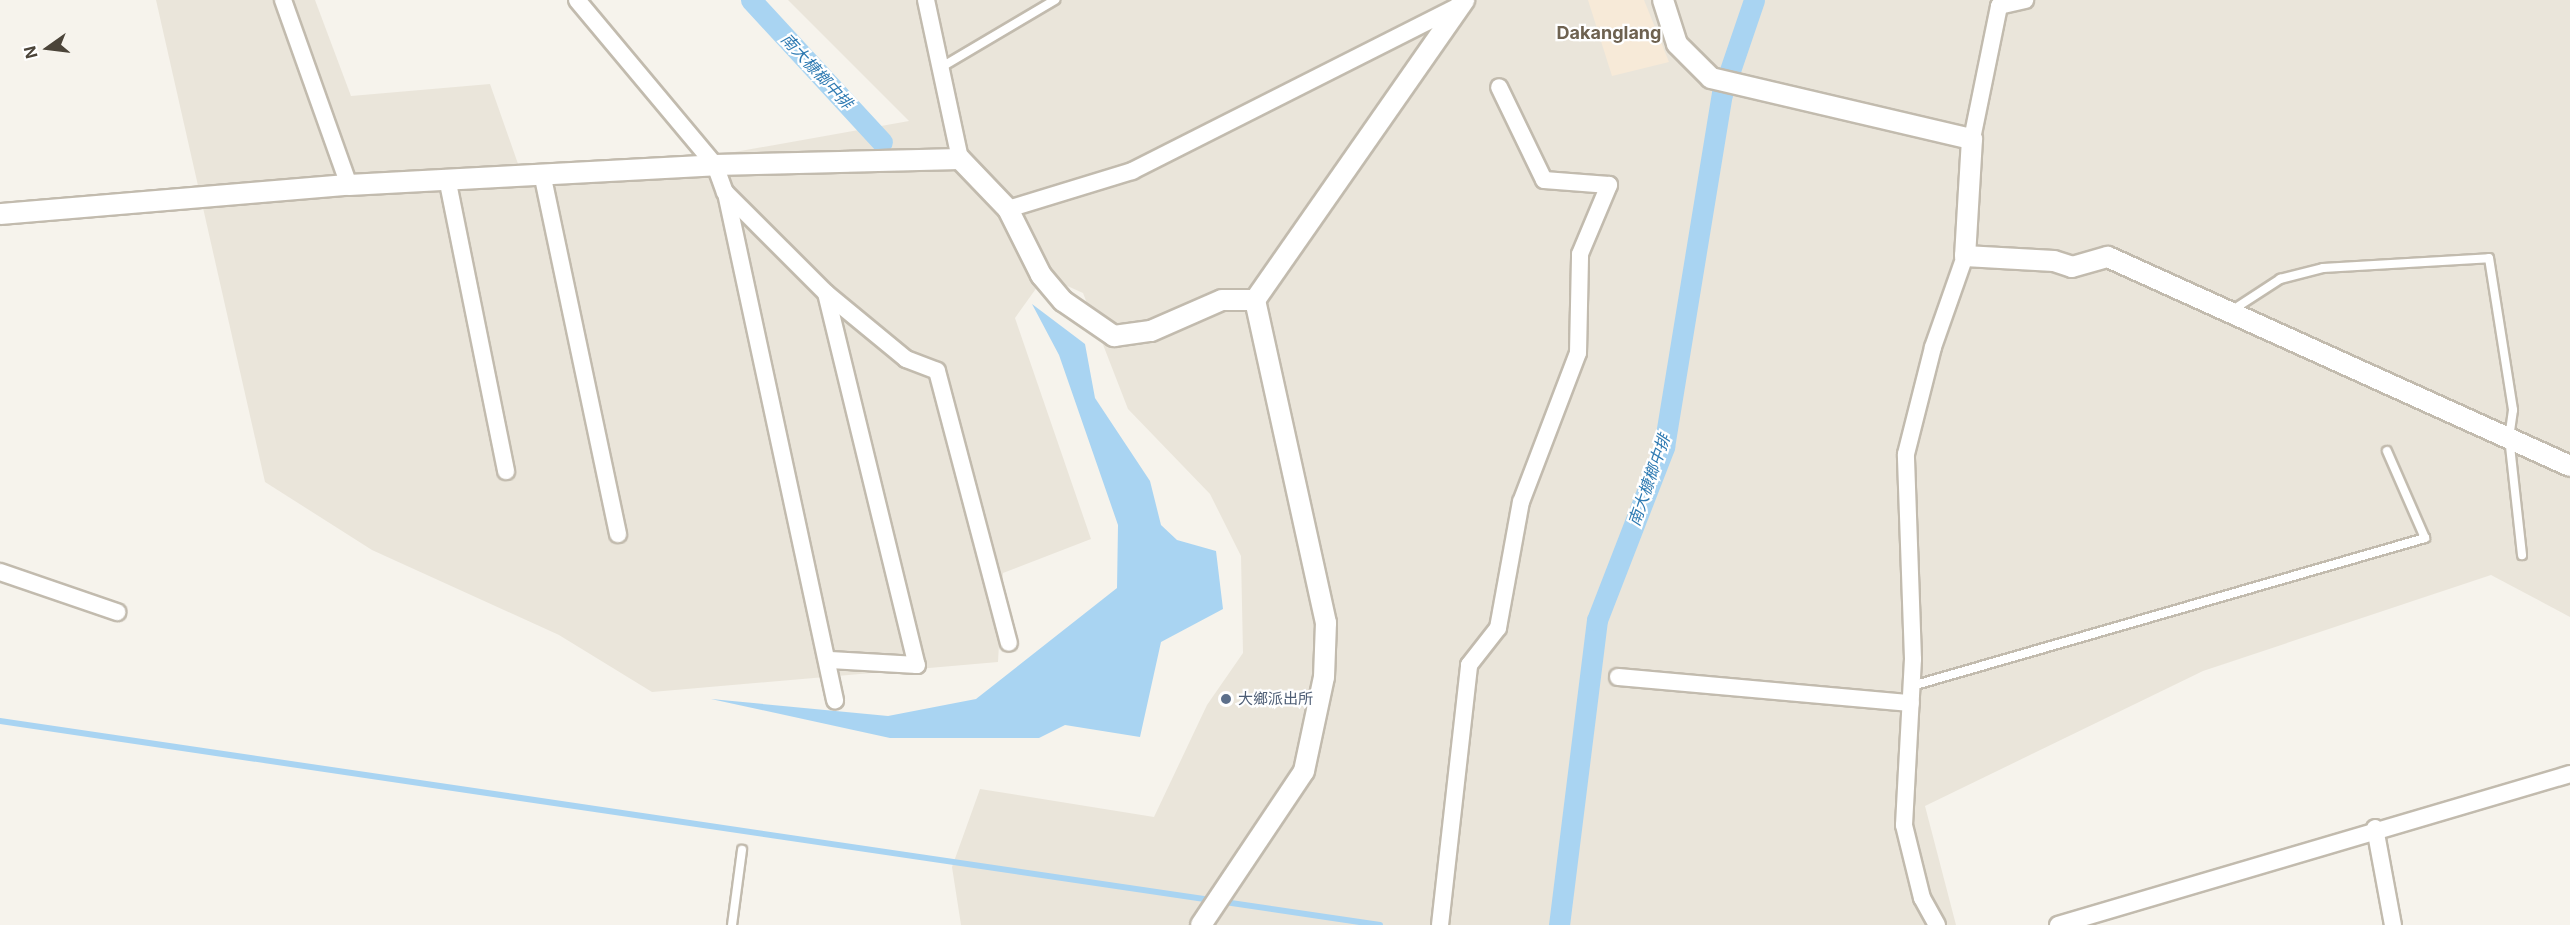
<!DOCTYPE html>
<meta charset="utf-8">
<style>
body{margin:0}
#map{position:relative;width:2570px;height:925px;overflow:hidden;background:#f6f3ec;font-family:Inter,"Noto Sans TC",sans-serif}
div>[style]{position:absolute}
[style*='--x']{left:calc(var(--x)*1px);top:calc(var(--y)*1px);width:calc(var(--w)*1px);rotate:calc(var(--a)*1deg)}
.residential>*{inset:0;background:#eae5da}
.commercial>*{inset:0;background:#f7ead8}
.water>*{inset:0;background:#a9d4f2}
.stream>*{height:6px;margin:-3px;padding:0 3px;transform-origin:3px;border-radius:3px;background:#a9d4f2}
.canal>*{height:21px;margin:-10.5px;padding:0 10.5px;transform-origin:10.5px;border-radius:10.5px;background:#a9d4f2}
.roads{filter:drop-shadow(2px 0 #c2bbae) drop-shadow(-2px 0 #c2bbae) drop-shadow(0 2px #c2bbae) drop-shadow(0 -2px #c2bbae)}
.service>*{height:8px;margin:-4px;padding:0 4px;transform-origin:4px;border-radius:4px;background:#fff}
.minor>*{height:16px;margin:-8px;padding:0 8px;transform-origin:8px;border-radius:8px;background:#fff}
.tertiary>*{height:20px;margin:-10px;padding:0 10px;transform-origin:10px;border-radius:10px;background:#fff}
.dots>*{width:16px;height:16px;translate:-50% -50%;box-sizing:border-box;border:3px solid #fff;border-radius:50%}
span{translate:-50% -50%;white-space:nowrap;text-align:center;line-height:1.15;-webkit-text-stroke:4.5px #fff;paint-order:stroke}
.service-label{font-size:15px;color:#4e5e75}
.left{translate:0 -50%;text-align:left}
.water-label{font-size:16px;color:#2e7ab2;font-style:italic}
.quarter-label{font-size:18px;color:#6e6250;font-weight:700}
.north{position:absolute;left:18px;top:18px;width:60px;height:60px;-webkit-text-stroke:4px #fff;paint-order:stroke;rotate:256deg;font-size:16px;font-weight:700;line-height:24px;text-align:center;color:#4b4439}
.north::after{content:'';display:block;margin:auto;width:21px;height:27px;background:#4b4439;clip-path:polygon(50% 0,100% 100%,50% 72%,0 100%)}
</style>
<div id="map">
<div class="residential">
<i style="clip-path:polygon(156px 0,315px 0,351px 96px,490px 84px,524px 181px,617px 173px,909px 121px,788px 0,2570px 0,2570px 617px,2491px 575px,2203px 671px,1925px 806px,1956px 925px,961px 925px,952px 867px,980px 789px,1154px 817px,1207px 705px,1243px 653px,1241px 556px,1210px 494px,1128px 409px,1083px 293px,1045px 276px,1015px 318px,1091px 539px,1003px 573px,998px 662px,652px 692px,559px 635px,372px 550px,265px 482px)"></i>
</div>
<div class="commercial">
<i style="clip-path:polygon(1588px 0,1644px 0,1669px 62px,1612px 76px)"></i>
</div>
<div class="water">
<i style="clip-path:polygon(1032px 304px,1085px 344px,1095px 398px,1150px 481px,1161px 525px,1177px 540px,1216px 551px,1223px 609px,1161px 642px,1140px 737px,1065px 725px,1039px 738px,890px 738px,711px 699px,888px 716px,976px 699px,1117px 588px,1118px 525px,1059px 355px)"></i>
</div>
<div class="stream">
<i style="--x:0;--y:721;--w:1395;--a:8.41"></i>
</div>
<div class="canal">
<i style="--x:751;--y:0;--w:193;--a:47.3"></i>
<i style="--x:1559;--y:925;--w:307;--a:-82.9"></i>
<i style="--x:1597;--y:620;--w:186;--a:-68.8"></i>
<i style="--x:1664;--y:447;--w:358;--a:-80.7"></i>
<i style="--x:1722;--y:94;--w:99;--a:-71.2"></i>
</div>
<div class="roads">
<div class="service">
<i style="--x:940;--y:68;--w:134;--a:-30.6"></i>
<i style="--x:2231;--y:311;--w:59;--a:-33.1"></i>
<i style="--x:2280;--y:279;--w:44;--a:-14.3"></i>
<i style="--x:2323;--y:268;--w:166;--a:-3.4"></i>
<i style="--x:2489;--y:258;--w:154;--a:81"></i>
<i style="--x:2513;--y:410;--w:27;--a:98"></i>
<i style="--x:2509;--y:437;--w:119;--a:83.7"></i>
<i style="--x:1912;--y:686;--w:534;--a:-16.09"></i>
<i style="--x:2425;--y:538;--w:95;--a:-113.6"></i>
<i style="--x:732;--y:925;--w:76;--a:-82.4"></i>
</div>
<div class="minor">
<i style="--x:283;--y:0;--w:196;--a:70.4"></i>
<i style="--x:577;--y:0;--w:215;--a:50.1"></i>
<i style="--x:715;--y:165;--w:29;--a:70"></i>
<i style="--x:725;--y:192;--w:143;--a:45"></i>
<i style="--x:826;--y:293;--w:104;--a:39.5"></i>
<i style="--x:906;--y:359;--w:33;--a:21"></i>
<i style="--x:937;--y:371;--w:281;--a:75.2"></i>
<i style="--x:926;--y:0;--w:163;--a:77.9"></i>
<i style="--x:1972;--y:139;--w:136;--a:-78.5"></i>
<i style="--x:1999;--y:6;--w:27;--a:-13"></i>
<i style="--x:543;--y:178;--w:364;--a:78.1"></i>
<i style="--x:448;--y:183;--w:294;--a:78.6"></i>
<i style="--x:726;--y:193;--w:519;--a:77.87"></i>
<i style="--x:1008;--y:209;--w:130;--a:-17"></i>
<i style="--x:1132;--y:171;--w:366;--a:-26.8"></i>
<i style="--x:826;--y:293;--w:383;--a:76.3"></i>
<i style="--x:917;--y:665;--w:87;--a:-176.7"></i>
<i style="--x:0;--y:572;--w:124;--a:18.9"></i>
<i style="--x:1618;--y:677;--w:294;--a:5.1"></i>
<i style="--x:2375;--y:828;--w:99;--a:79.5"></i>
<i style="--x:1440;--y:925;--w:262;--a:-83.6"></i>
<i style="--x:1469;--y:665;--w:47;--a:-51.9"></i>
<i style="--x:1498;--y:628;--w:128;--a:-79.7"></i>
<i style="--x:1521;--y:502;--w:160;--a:-69.1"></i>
<i style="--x:1578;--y:353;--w:99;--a:-88.8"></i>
<i style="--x:1580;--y:254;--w:75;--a:-67.2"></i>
<i style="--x:1609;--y:185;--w:65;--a:-175.6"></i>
<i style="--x:1544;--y:180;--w:103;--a:-115.8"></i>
<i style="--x:1937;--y:925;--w:31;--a:-119"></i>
<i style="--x:1922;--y:898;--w:75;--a:-103.9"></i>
<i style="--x:1904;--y:825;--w:166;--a:-86.9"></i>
<i style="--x:1913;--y:659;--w:205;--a:-92"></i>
<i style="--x:1906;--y:454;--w:110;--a:-75.8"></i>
<i style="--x:1933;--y:347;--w:96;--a:-70.6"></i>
<i style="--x:2058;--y:925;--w:534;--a:-16.43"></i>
</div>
<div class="tertiary">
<i style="--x:1663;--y:0;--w:46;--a:72.3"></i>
<i style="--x:1677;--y:44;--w:48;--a:45"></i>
<i style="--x:1711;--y:78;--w:268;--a:13.2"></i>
<i style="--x:1972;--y:139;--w:117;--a:93.4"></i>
<i style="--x:1965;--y:256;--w:89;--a:3.2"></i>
<i style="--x:2054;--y:261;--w:19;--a:18"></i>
<i style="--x:2072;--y:267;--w:37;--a:-16"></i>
<i style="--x:2108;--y:257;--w:507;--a:24.34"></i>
<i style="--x:0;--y:214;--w:350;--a:-4.8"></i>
<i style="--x:349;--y:185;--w:367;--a:-3.1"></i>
<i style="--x:715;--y:165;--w:245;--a:-1.4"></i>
<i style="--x:960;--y:159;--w:69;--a:46.2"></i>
<i style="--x:1008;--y:209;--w:74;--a:63.4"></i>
<i style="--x:1041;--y:275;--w:34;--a:50"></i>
<i style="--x:1063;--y:301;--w:62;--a:34.5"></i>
<i style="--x:1114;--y:336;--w:37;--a:-8"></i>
<i style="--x:1151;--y:331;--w:77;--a:-23.6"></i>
<i style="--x:1222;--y:300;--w:33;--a:0"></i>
<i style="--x:1255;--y:300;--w:366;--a:-55.1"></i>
<i style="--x:1201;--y:925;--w:185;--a:-56.2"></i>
<i style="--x:1304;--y:771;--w:96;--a:-78"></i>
<i style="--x:1324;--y:677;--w:54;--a:-87.9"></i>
<i style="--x:1326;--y:623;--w:331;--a:-102.4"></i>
</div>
</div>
<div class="dots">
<i style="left:1226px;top:699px;background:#5c6f8a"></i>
</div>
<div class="service-label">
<span class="left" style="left:1238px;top:699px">大鄉派出所</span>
</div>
<div class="water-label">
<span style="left:817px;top:71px;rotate:47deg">南大槺榔中排</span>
<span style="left:1649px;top:480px;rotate:-71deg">南大槺榔中排</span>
</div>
<div class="quarter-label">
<span style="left:1609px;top:33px">Dakanglang</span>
</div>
<div class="north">N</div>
</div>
